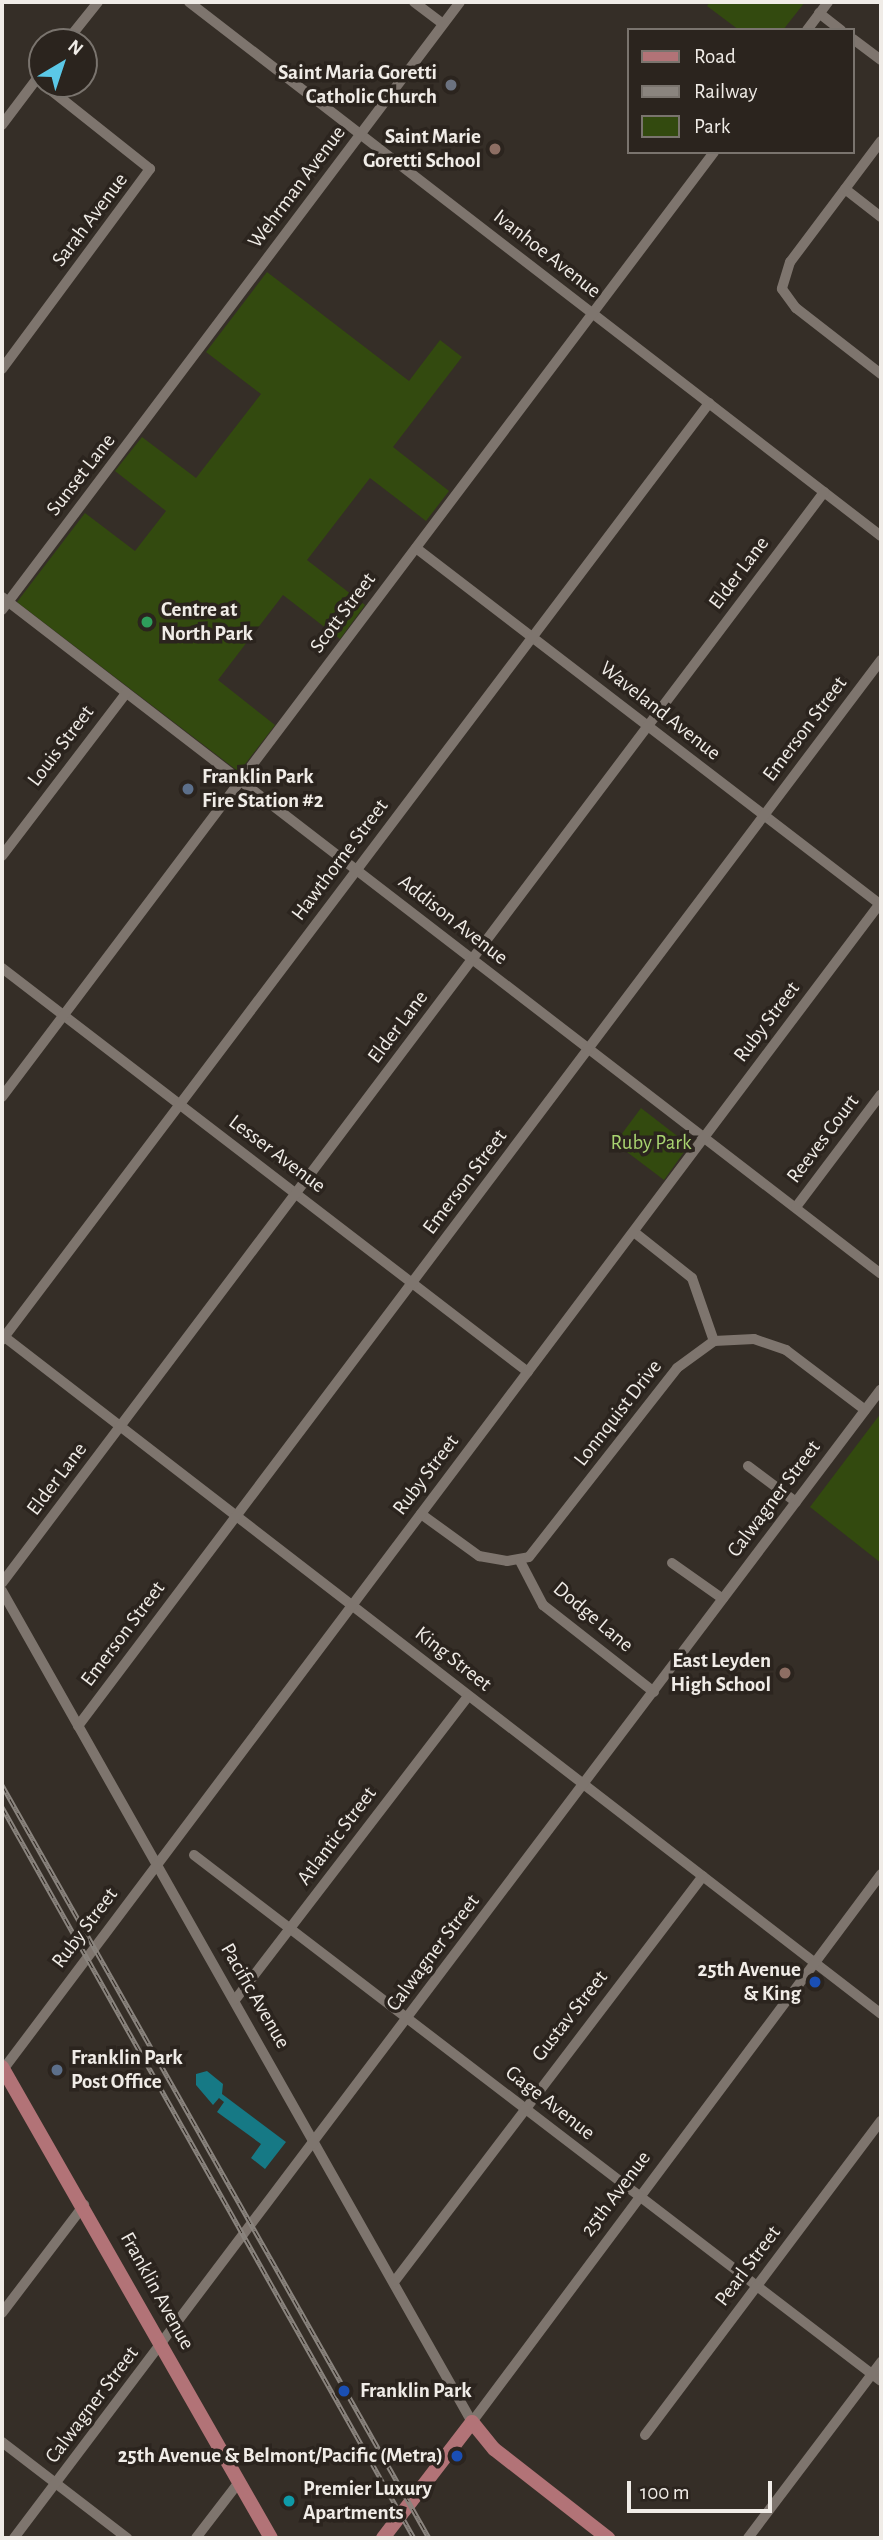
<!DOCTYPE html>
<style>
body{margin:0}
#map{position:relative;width:883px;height:2540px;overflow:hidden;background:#352e27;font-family:"Alegreya Sans",sans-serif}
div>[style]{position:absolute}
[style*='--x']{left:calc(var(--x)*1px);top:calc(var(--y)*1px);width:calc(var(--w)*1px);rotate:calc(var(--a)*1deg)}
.green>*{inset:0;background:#334a0f}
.water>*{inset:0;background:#167985}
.minor>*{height:10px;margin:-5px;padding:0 5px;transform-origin:5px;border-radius:5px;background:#7e756e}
.major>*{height:14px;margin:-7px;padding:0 7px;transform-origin:7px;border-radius:7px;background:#b27377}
.rail>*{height:5px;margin-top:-2.5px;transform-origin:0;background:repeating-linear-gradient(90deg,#2b241e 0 8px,#8a847e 0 16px);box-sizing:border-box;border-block:2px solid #8a847e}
.dots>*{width:19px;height:19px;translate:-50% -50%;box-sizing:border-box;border:4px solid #2b241e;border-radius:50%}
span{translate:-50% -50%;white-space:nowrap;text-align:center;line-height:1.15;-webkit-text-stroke:7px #2b241e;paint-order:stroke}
.poi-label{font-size:21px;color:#f0ece7;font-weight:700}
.right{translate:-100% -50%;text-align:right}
.left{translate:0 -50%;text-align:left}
.street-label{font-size:21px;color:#f0ece7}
.park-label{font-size:21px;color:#a8d370}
.frame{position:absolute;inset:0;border:4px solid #f0ece7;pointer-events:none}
.legend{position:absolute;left:627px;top:28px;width:228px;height:126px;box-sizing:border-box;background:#2b241e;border:2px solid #7a746e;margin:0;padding:9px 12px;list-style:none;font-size:21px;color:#f0ece7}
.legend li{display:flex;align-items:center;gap:14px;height:35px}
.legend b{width:35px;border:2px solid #7a746e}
.north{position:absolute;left:28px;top:28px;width:70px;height:70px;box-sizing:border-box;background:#2b241e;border:2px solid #7a746e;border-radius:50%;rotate:39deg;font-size:19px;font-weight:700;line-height:28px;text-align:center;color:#f0ece7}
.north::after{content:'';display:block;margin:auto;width:24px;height:32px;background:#5bc8e7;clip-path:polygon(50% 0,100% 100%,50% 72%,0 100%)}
.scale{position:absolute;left:627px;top:2481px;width:145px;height:32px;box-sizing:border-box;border:4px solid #f0ece7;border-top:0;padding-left:9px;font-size:21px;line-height:24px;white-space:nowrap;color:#f0ece7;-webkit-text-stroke:5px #2b241e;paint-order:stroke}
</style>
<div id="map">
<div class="green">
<i style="clip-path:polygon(710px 2px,805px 2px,783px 30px,739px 30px,707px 6px)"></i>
<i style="clip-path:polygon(267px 272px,409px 381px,440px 340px,462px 357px,393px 447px,449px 491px,426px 521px,370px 478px,307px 560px,365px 605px,340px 639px,283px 595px,218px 680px,275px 725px,239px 772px,17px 602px,85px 513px,135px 551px,166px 511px,115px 471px,142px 437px,196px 478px,261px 394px,206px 352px)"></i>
<i style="clip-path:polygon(641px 1108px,689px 1145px,664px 1180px,615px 1143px)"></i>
<i style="clip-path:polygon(881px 1413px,881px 1563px,810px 1507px)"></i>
</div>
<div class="water">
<i style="clip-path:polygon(207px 2071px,223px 2084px,222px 2094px,286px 2142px,265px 2169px,251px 2158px,261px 2144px,217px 2112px,224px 2102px,219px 2098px,213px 2105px,196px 2085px,196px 2074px)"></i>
</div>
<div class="minor">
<i style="--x:189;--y:2;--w:874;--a:37.66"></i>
<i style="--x:414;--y:2;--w:36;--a:37"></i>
<i style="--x:819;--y:13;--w:28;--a:38"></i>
<i style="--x:807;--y:30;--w:35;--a:-53"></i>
<i style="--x:853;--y:39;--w:35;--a:37"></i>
<i style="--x:66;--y:42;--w:51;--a:-51.3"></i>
<i style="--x:2;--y:125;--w:66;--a:-53"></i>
<i style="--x:881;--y:141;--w:151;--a:126.9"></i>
<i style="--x:790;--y:262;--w:28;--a:107"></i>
<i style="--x:782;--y:289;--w:24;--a:54"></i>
<i style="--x:796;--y:308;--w:108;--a:37.8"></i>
<i style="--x:845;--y:189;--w:46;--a:37.9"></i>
<i style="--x:2;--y:369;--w:249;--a:-53.5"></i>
<i style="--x:150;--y:169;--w:137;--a:-141.5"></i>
<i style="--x:416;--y:548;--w:586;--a:37.51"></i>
<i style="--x:2;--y:597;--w:1109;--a:37.6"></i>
<i style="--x:2;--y:610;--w:761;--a:-53.01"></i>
<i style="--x:2;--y:856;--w:205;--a:-52.7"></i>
<i style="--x:2;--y:968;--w:663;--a:37.53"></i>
<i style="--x:2;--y:1097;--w:1183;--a:-53"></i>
<i style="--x:796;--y:1207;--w:141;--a:-53"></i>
<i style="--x:634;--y:1232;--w:74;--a:38.4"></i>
<i style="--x:692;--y:1278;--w:67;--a:70.8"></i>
<i style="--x:2;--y:1335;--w:1111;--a:37.68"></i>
<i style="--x:2;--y:1340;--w:1174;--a:-52.96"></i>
<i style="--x:748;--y:1466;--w:60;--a:36.9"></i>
<i style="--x:421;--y:1514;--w:72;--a:35.9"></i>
<i style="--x:479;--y:1556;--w:28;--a:10"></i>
<i style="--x:507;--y:1561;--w:22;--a:-10"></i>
<i style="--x:529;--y:1557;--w:240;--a:-51.9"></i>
<i style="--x:677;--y:1368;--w:46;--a:-36.1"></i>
<i style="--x:714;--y:1341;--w:40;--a:-2.9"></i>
<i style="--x:754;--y:1339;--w:34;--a:19"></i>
<i style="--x:786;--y:1350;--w:99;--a:37.2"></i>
<i style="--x:520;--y:1561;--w:50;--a:62.4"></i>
<i style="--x:543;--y:1605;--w:141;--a:38.1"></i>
<i style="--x:672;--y:1563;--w:62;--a:35.2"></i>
<i style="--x:2;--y:1583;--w:1366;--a:-53"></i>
<i style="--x:2;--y:1591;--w:955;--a:60.51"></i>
<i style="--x:472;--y:2422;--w:684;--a:-53.26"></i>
<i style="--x:78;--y:1726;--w:1335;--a:-53.01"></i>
<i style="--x:194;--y:1855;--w:865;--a:37.44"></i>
<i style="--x:235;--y:2000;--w:383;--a:-52.5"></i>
<i style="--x:2;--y:2071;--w:1463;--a:-53.06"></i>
<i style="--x:394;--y:2282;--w:510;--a:-52.73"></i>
<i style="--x:2;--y:2313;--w:136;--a:-52.8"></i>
<i style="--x:645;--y:2435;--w:393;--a:-53.1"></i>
<i style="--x:2;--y:2442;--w:158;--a:37.5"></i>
<i style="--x:14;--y:2538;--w:1439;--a:-52.96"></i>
<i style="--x:196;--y:2538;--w:71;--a:-52.5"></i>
<i style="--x:748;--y:2538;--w:221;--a:-52.9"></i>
</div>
<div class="major">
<i style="--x:2;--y:2067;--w:542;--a:60.27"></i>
<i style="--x:383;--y:2538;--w:146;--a:-52.5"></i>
<i style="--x:472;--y:2422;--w:35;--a:51"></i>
<i style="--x:494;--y:2449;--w:145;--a:38"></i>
</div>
<div class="rail">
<i style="--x:2;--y:1785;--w:866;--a:60.44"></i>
<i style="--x:2;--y:1807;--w:839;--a:60.59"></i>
</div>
<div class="dots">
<i style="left:451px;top:85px;background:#6b7280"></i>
<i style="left:495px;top:149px;background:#8d6e63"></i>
<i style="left:147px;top:622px;background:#2e9e5b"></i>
<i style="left:188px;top:789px;background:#5c6f8a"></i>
<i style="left:785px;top:1673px;background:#8d6e63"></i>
<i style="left:815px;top:1982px;background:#1a4fb4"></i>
<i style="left:57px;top:2070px;background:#5c6f8a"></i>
<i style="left:344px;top:2391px;background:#1a4fb4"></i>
<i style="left:457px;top:2456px;background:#1a4fb4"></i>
<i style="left:289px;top:2501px;background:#0f9aa8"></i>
</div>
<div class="poi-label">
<span class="right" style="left:437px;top:85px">Saint Maria Goretti<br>Catholic Church</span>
<span class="right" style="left:481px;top:149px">Saint Marie<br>Goretti School</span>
<span class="left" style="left:161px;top:622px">Centre at<br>North Park</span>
<span class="left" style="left:202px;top:789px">Franklin Park<br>Fire Station #2</span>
<span class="right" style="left:771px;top:1673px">East Leyden<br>High School</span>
<span class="right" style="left:801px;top:1982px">25th Avenue<br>&amp; King</span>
<span class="left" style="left:71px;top:2070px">Franklin Park<br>Post Office</span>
<span class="left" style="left:360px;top:2391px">Franklin Park</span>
<span class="right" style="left:443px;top:2456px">25th Avenue &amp; Belmont/Pacific (Metra)</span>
<span class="left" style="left:303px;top:2501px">Premier Luxury<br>Apartments</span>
</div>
<div class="street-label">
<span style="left:297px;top:187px;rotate:-53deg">Wehrman Avenue</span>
<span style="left:90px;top:220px;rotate:-53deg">Sarah Avenue</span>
<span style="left:547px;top:254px;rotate:38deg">Ivanhoe Avenue</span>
<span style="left:81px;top:475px;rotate:-52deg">Sunset Lane</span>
<span style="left:739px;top:573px;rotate:-53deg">Elder Lane</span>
<span style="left:343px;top:613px;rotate:-53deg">Scott Street</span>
<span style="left:660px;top:711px;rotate:38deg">Waveland Avenue</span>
<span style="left:805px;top:729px;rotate:-53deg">Emerson Street</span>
<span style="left:61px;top:746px;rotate:-53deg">Louis Street</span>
<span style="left:340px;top:860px;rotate:-53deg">Hawthorne Street</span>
<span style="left:453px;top:920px;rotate:38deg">Addison Avenue</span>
<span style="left:767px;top:1022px;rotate:-53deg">Ruby Street</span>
<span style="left:398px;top:1027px;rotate:-53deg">Elder Lane</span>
<span style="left:823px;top:1139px;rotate:-53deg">Reeves Court</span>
<span style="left:277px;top:1154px;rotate:37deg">Lesser Avenue</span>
<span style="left:465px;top:1182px;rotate:-53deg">Emerson Street</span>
<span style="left:618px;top:1413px;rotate:-52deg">Lonnquist Drive</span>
<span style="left:426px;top:1475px;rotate:-53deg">Ruby Street</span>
<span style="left:57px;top:1479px;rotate:-53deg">Elder Lane</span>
<span style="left:774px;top:1499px;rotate:-53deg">Calwagner Street</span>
<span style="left:593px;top:1617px;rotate:40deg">Dodge Lane</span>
<span style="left:123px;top:1634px;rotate:-53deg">Emerson Street</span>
<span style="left:453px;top:1659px;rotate:38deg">King Street</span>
<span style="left:337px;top:1836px;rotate:-53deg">Atlantic Street</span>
<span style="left:85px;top:1928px;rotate:-53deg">Ruby Street</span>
<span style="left:433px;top:1953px;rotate:-53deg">Calwagner Street</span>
<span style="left:255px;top:1996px;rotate:60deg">Pacific Avenue</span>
<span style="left:570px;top:2016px;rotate:-52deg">Gustav Street</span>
<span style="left:550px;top:2103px;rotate:38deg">Gage Avenue</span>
<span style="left:616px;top:2194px;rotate:-53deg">25th Avenue</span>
<span style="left:748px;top:2266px;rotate:-53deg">Pearl Street</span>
<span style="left:157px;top:2291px;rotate:61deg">Franklin Avenue</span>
<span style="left:92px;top:2405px;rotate:-53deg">Calwagner Street</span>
</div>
<div class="park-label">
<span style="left:651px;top:1143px">Ruby Park</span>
</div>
<div class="frame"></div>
<ul class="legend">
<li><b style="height:9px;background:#b27377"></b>Road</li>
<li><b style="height:9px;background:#8a847e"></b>Railway</li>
<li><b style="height:19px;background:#334a0f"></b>Park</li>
</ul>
<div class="north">N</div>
<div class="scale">100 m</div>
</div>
